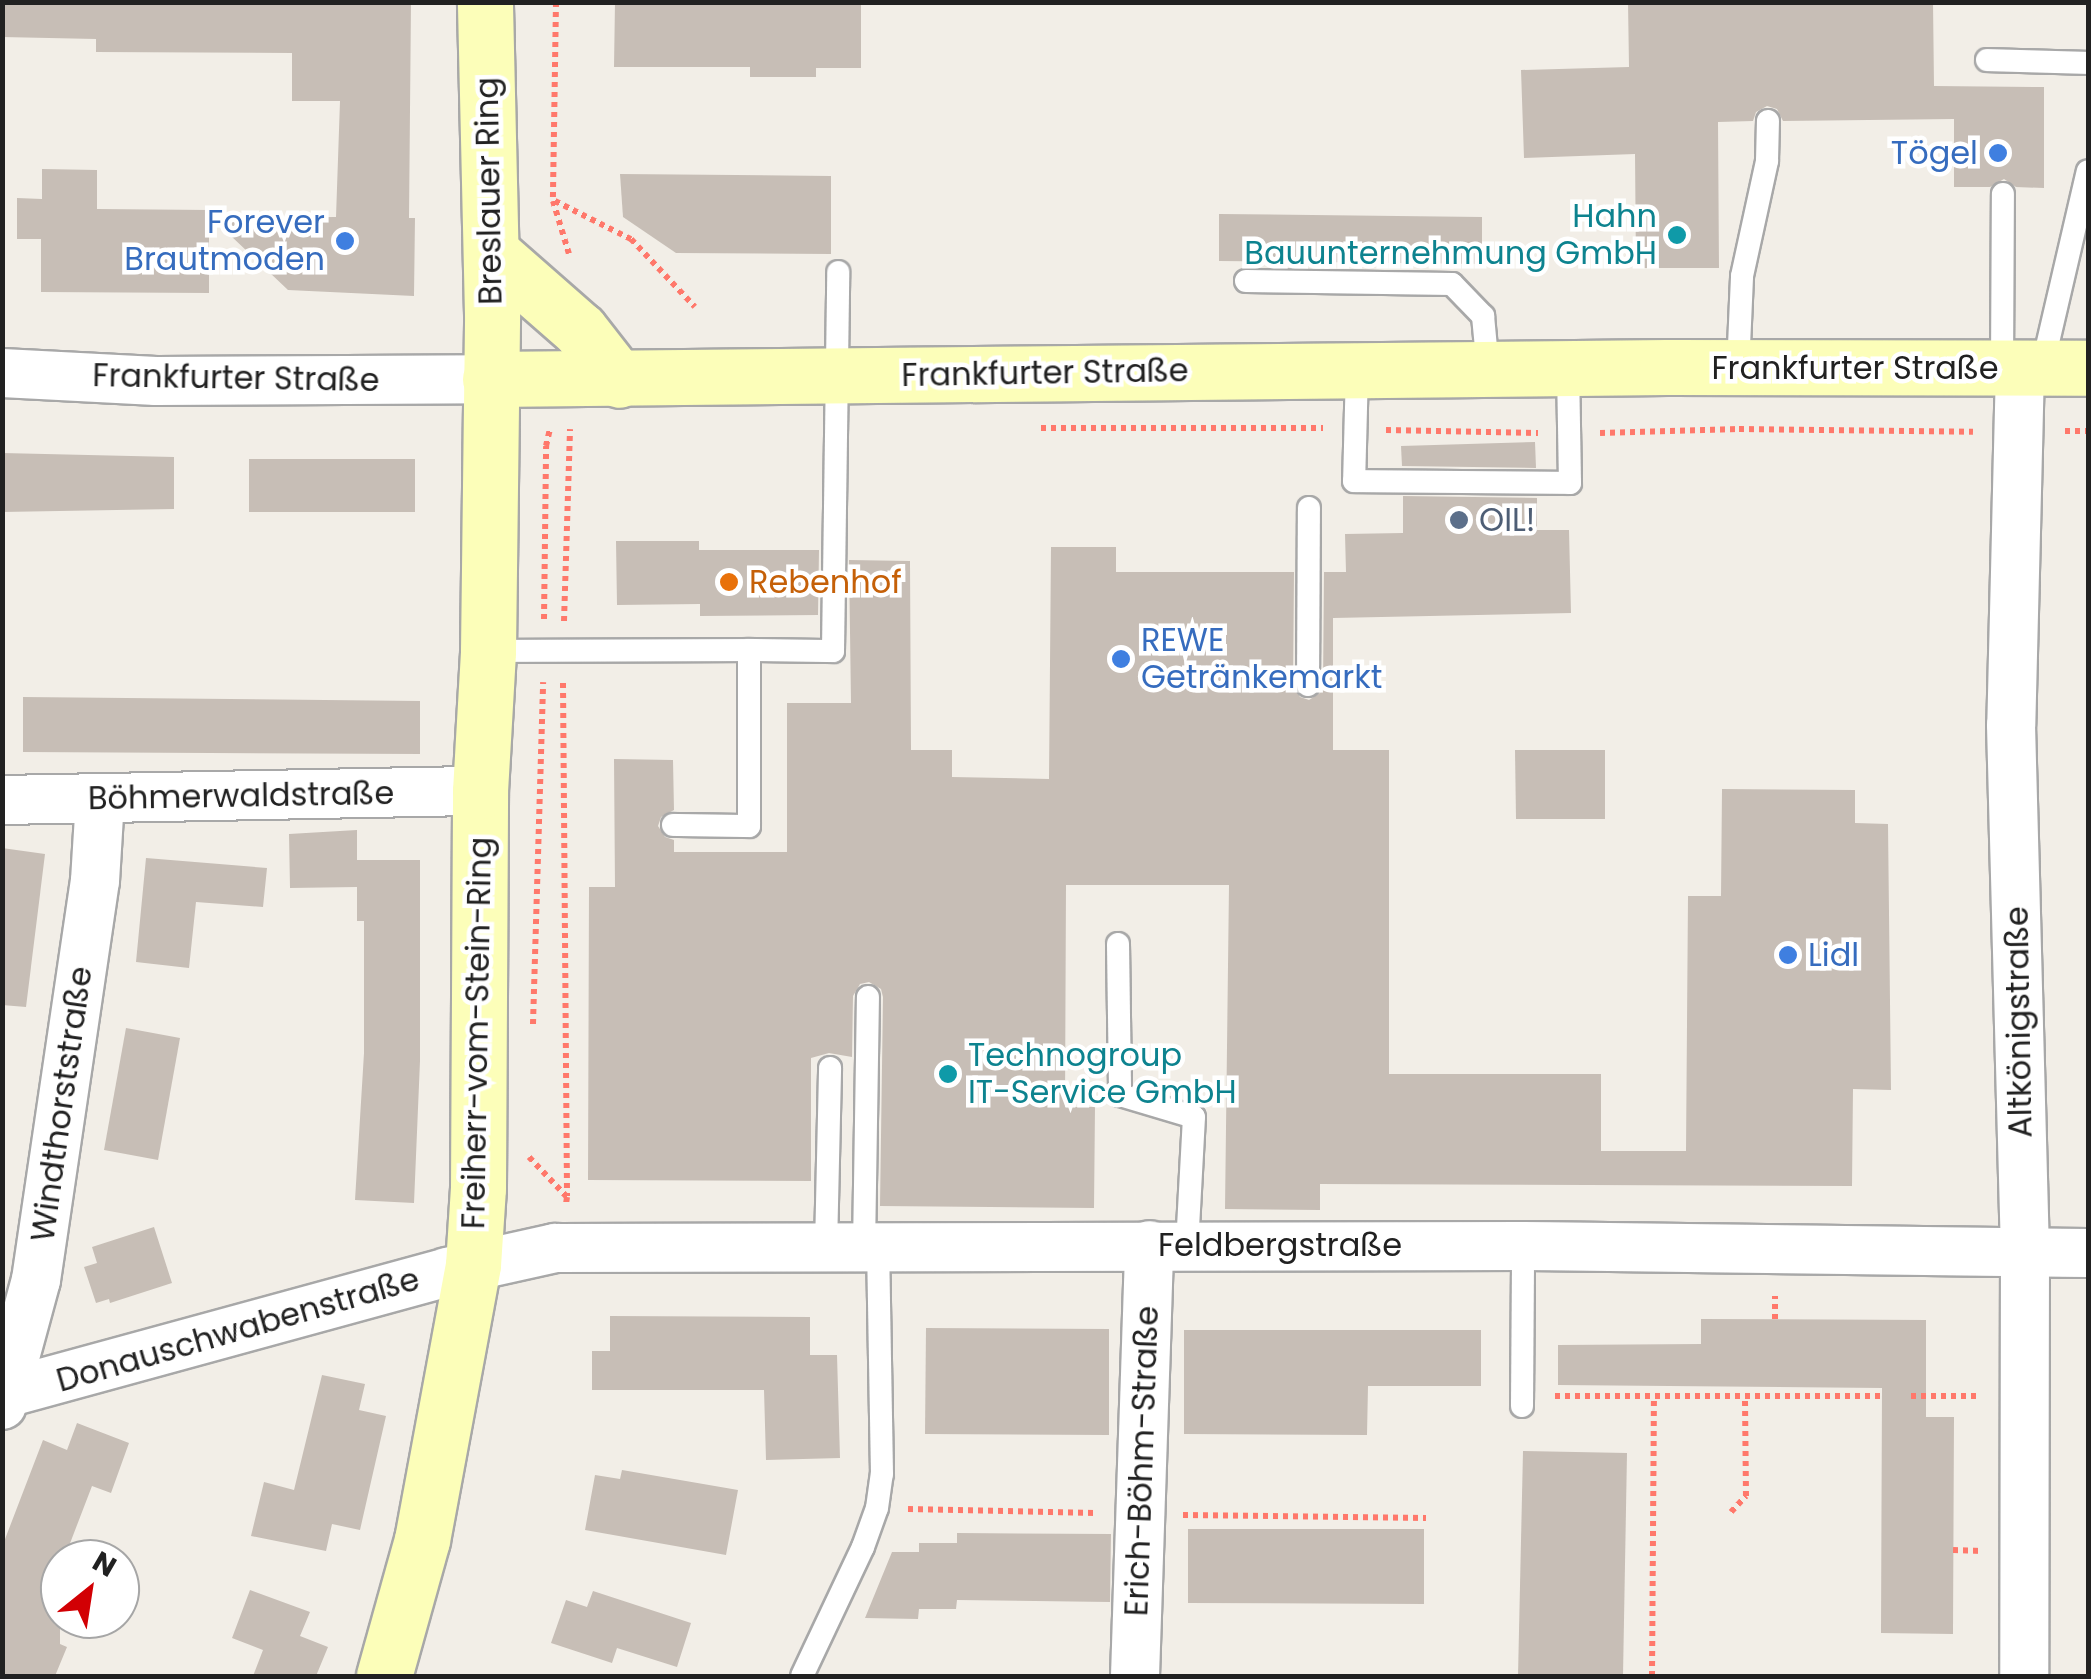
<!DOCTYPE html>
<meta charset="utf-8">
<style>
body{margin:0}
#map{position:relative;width:2091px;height:1679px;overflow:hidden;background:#f2eee7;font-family:Poppins,sans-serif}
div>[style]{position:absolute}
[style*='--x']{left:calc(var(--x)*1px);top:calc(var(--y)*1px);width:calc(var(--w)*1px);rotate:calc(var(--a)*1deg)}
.building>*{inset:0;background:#c7beb6}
.path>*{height:6px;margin-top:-3px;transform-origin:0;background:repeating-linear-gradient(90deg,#ff786b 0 5px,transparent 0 10px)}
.roads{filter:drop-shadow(2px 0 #a8a8a8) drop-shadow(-2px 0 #a8a8a8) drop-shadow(0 2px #a8a8a8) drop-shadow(0 -2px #a8a8a8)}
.lane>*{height:22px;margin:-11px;padding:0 11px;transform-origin:11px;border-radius:11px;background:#fff}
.street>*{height:48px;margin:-24px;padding:0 24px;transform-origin:24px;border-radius:24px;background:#fff}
.secondary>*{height:55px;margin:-27.5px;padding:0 27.5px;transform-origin:27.5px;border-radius:27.5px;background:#fcfeb9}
.dots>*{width:28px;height:28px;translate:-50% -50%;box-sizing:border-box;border:5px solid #fff;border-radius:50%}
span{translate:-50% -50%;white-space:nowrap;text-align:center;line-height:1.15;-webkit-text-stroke:9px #fff;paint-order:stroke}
.shop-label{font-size:32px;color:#366cbe}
.right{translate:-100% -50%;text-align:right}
.left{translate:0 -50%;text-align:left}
.street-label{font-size:32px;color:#212121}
.culture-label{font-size:32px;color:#0d838f}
.service-label{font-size:32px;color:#4e5e75}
.food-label{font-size:32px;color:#c56008}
.frame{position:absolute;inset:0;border:5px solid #212121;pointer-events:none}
.north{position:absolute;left:40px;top:1539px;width:100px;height:100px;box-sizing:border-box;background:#fff;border:2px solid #a6a6a6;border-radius:50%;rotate:30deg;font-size:28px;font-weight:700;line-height:40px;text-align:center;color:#212121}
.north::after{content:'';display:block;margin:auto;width:35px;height:45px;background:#d20004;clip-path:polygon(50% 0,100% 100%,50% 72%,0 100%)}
</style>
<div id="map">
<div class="building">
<i style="clip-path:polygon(2px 2px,411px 2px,409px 218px,415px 218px,414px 296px,288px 290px,212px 218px,336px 217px,340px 101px,292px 101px,292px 53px,96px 52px,96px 39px,2px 37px)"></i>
<i style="clip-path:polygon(615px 2px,861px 2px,861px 68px,816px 68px,816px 77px,750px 77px,750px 67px,614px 67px)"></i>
<i style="clip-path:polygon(1628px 2px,1933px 2px,1934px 86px,2044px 87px,2044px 188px,2016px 187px,2004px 179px,1990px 187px,1954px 187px,1954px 119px,1783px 121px,1777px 109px,1767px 106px,1756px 112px,1753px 121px,1718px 122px,1719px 268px,1636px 268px,1635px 154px,1524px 158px,1521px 70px,1629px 67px)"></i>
<i style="clip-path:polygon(42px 169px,97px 170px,97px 209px,209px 210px,209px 293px,41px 292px,41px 239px,17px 239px,17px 198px,42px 199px)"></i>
<i style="clip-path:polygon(620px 174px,831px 176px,831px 254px,676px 253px,623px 217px)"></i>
<i style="clip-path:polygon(1219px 214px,1482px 217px,1482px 264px,1219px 261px)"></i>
<i style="clip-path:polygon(1535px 442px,1536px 468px,1402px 466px,1401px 446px)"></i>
<i style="clip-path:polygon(2px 453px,174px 457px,174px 509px,2px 512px)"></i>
<i style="clip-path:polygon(249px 459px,415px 459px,415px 512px,249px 512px)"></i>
<i style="clip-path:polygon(1403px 496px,1537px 498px,1537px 530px,1569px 530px,1571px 613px,1333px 618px,1333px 750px,1389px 750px,1389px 1074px,1601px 1074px,1601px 1151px,1686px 1151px,1688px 896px,1721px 896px,1722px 789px,1855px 790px,1855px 823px,1888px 824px,1891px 1090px,1853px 1089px,1852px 1186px,1320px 1184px,1320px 1210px,1225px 1209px,1229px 885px,1066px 885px,1065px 1107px,1095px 1107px,1094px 1208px,880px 1206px,883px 997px,881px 989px,869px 982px,860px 984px,853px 996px,852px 1057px,829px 1053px,811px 1058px,811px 1181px,588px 1180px,589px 887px,615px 887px,614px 759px,673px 760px,674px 810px,661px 817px,658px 826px,665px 837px,674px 840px,674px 852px,787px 852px,787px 703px,851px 703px,849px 560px,910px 561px,911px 750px,952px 750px,952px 777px,1049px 779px,1051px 547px,1116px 547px,1116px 572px,1294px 572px,1293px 685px,1300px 697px,1309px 700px,1320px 693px,1323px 685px,1324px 572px,1346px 572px,1345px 534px,1403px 533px)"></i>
<i style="clip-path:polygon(616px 541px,699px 541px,699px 550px,819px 550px,818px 615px,700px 616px,700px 604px,617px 605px)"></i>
<i style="clip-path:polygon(23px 697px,420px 701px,420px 754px,23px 752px)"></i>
<i style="clip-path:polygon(1515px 750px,1605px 750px,1605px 819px,1516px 819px)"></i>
<i style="clip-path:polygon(357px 830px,357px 864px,357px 860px,420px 860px,420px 1061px,414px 1203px,355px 1200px,364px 1053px,364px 921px,357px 921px,357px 887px,290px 888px,289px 834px)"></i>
<i style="clip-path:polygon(2px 848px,45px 854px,26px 1007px,2px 1005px)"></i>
<i style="clip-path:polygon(146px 858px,267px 868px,263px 907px,196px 902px,189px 968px,136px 962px)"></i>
<i style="clip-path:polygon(126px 1028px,180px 1038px,158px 1160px,104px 1150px)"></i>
<i style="clip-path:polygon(154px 1227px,172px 1283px,110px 1303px,109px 1299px,96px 1303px,84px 1267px,97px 1263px,92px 1247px)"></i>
<i style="clip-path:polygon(610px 1316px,810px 1317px,810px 1355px,837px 1355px,840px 1458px,766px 1460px,764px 1390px,592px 1390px,592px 1351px,610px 1351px)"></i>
<i style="clip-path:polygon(1701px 1319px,1926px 1320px,1926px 1417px,1954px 1417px,1953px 1634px,1881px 1633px,1882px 1388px,1558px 1385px,1558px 1345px,1701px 1344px)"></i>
<i style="clip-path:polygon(926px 1328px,1109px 1329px,1109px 1435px,925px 1434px)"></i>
<i style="clip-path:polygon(1184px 1330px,1481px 1330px,1481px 1386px,1368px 1386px,1367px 1435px,1184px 1434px)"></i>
<i style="clip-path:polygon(322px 1375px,365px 1384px,359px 1410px,386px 1416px,360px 1530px,332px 1524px,326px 1551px,251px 1536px,264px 1482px,294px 1490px)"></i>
<i style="clip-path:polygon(77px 1423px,129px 1443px,111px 1493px,92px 1486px,64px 1559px,60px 1559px,60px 1644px,67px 1647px,55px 1676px,2px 1676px,2px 1547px,43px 1440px,67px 1450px)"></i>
<i style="clip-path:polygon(1523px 1451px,1627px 1453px,1623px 1676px,1518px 1676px)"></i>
<i style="clip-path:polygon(622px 1470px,738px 1490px,726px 1555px,585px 1530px,595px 1475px,620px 1479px)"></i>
<i style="clip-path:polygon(1188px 1529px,1424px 1529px,1424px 1604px,1188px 1603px)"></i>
<i style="clip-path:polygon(957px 1533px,1111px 1534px,1110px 1602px,957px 1600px,956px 1609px,919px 1609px,918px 1619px,865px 1618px,892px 1552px,919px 1552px,919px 1543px,957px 1543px)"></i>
<i style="clip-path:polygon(250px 1590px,310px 1612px,300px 1636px,328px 1647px,316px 1676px,253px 1676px,263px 1650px,232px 1638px)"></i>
<i style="clip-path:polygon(593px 1591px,691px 1623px,677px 1667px,617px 1648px,612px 1663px,551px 1643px,566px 1600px,587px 1607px)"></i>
</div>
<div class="path">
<i style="--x:556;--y:2;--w:199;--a:90.9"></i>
<i style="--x:553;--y:201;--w:55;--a:73.2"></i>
<i style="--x:555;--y:201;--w:85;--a:26.6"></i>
<i style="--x:631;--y:239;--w:93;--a:46.7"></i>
<i style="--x:1041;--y:428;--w:282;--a:0"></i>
<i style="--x:1386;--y:430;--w:152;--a:1.1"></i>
<i style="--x:2065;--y:431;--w:23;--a:0"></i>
<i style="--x:1600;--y:433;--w:139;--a:-1.6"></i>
<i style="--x:1739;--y:429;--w:234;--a:0.7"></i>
<i style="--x:544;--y:619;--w:173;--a:-89.3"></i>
<i style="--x:546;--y:446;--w:18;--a:-77"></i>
<i style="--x:564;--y:621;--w:192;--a:-88.2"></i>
<i style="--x:563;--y:683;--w:513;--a:89.55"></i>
<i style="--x:533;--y:1024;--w:342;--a:-88.3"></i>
<i style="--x:529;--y:1157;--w:55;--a:46.5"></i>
<i style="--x:567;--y:1197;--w:7;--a:98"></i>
<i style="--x:1775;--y:1319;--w:23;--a:-90"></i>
<i style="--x:1555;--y:1396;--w:329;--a:0"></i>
<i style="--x:1911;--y:1396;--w:68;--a:0"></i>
<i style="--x:908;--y:1509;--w:187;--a:1.2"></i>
<i style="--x:1731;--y:1512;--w:22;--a:-47"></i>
<i style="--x:1746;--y:1496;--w:100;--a:-90.6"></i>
<i style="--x:1183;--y:1515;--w:243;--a:0.7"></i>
<i style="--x:1953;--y:1550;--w:29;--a:2"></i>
<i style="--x:1652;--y:1676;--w:280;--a:-89.6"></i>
</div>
<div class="roads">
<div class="lane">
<i style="--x:1987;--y:60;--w:101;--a:1.7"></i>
<i style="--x:1246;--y:281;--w:206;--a:0.8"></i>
<i style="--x:1452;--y:284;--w:45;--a:45.9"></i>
<i style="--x:1483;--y:316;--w:53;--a:84.6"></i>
<i style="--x:2002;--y:368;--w:174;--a:-89.7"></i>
<i style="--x:2042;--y:368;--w:202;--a:-76.9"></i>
<i style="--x:1738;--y:369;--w:93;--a:-87.5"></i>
<i style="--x:1742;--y:276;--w:118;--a:-77.7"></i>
<i style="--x:1767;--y:161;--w:40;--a:-88.6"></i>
<i style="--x:1357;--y:370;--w:111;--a:91.5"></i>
<i style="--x:1354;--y:481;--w:216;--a:0.5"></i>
<i style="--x:1570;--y:483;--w:115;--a:-91"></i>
<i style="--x:488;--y:651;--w:261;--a:-0.2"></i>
<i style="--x:1308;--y:685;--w:177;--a:-89.7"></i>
<i style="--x:673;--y:825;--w:76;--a:0.8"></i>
<i style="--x:749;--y:826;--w:176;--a:-90"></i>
<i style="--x:749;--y:650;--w:84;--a:0.7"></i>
<i style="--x:833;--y:651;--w:379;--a:-89.2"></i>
<i style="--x:1118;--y:944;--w:151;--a:89.2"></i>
<i style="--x:1120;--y:1095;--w:77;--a:16.6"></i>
<i style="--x:1194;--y:1117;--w:129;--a:93.1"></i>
<i style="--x:826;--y:1248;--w:180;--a:-88.7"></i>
<i style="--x:864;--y:1249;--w:252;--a:-89.1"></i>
<i style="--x:1522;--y:1406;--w:160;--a:-89.6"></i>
<i style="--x:802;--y:1676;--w:143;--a:-64.7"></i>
<i style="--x:863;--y:1547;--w:41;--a:-70.3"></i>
<i style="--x:877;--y:1508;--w:34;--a:-82"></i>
<i style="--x:882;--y:1474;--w:225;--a:-91"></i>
</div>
<div class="street">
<i style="--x:2020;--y:368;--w:357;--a:91.4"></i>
<i style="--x:2011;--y:725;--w:528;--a:88.48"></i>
<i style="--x:2025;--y:1253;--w:423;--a:90.1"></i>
<i style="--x:2;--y:373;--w:154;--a:3"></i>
<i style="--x:156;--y:381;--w:334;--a:-0.3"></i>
<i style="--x:2;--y:800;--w:478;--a:-1.1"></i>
<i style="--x:2;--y:1394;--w:461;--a:-15.3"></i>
<i style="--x:447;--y:1272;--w:111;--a:-12.5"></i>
<i style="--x:555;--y:1248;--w:968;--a:-0.12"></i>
<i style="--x:1523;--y:1246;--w:565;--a:0.71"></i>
<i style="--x:2;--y:1405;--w:130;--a:-74.8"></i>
<i style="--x:36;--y:1280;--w:403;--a:-81.6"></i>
<i style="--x:95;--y:881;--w:82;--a:-86.5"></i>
<i style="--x:1135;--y:1676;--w:431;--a:-88.1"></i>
</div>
<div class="secondary">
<i style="--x:492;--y:253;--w:117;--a:41.2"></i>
<i style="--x:580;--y:330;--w:63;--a:52"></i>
<i style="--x:490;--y:379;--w:1177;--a:-0.58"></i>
<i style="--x:1667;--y:367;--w:421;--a:0.1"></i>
<i style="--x:384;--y:1676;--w:141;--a:-74.4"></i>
<i style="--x:422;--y:1540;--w:280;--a:-79.5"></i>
<i style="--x:473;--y:1265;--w:77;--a:-86.3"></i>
<i style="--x:478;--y:1188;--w:397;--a:-89.7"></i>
<i style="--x:480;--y:791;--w:140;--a:-86.7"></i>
<i style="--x:488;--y:651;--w:337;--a:-89.3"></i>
<i style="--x:492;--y:314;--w:312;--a:-91.3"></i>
</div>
</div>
<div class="dots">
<i style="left:1998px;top:153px;background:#3f7fe0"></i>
<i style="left:1677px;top:235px;background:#0f9aa8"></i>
<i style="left:345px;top:241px;background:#3f7fe0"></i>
<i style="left:1459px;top:520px;background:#5c6f8a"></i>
<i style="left:729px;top:582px;background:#e8710a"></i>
<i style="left:1121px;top:659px;background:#3f7fe0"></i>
<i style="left:1788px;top:955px;background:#3f7fe0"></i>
<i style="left:948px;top:1074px;background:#0f9aa8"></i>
</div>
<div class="shop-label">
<span class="right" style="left:1978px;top:153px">Tögel</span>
<span class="right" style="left:325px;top:241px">Forever<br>Brautmoden</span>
<span class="left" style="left:1141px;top:659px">REWE<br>Getränkemarkt</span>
<span class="left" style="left:1808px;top:955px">Lidl</span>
</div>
<div class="street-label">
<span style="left:489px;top:191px;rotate:-91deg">Breslauer Ring</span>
<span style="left:1855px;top:368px">Frankfurter Straße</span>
<span style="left:1045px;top:373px;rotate:-1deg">Frankfurter Straße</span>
<span style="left:236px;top:378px;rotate:1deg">Frankfurter Straße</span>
<span style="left:241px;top:796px;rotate:-1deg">Böhmerwaldstraße</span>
<span style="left:2019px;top:1022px;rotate:-91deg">Altkönigstraße</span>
<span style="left:477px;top:1033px;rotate:-89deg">Freiherr-vom-Stein-Ring</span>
<span style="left:62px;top:1104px;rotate:-82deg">Windthorststraße</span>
<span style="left:1280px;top:1245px">Feldbergstraße</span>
<span style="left:238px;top:1330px;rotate:-16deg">Donauschwabenstraße</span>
<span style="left:1142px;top:1461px;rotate:-88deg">Erich-Böhm-Straße</span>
</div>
<div class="culture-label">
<span class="right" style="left:1657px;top:235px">Hahn<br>Bauunternehmung GmbH</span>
<span class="left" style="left:968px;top:1074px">Technogroup<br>IT-Service GmbH</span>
</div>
<div class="service-label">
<span class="left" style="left:1479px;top:520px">OIL!</span>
</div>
<div class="food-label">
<span class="left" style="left:749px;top:582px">Rebenhof</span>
</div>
<div class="frame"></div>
<div class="north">N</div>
</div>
